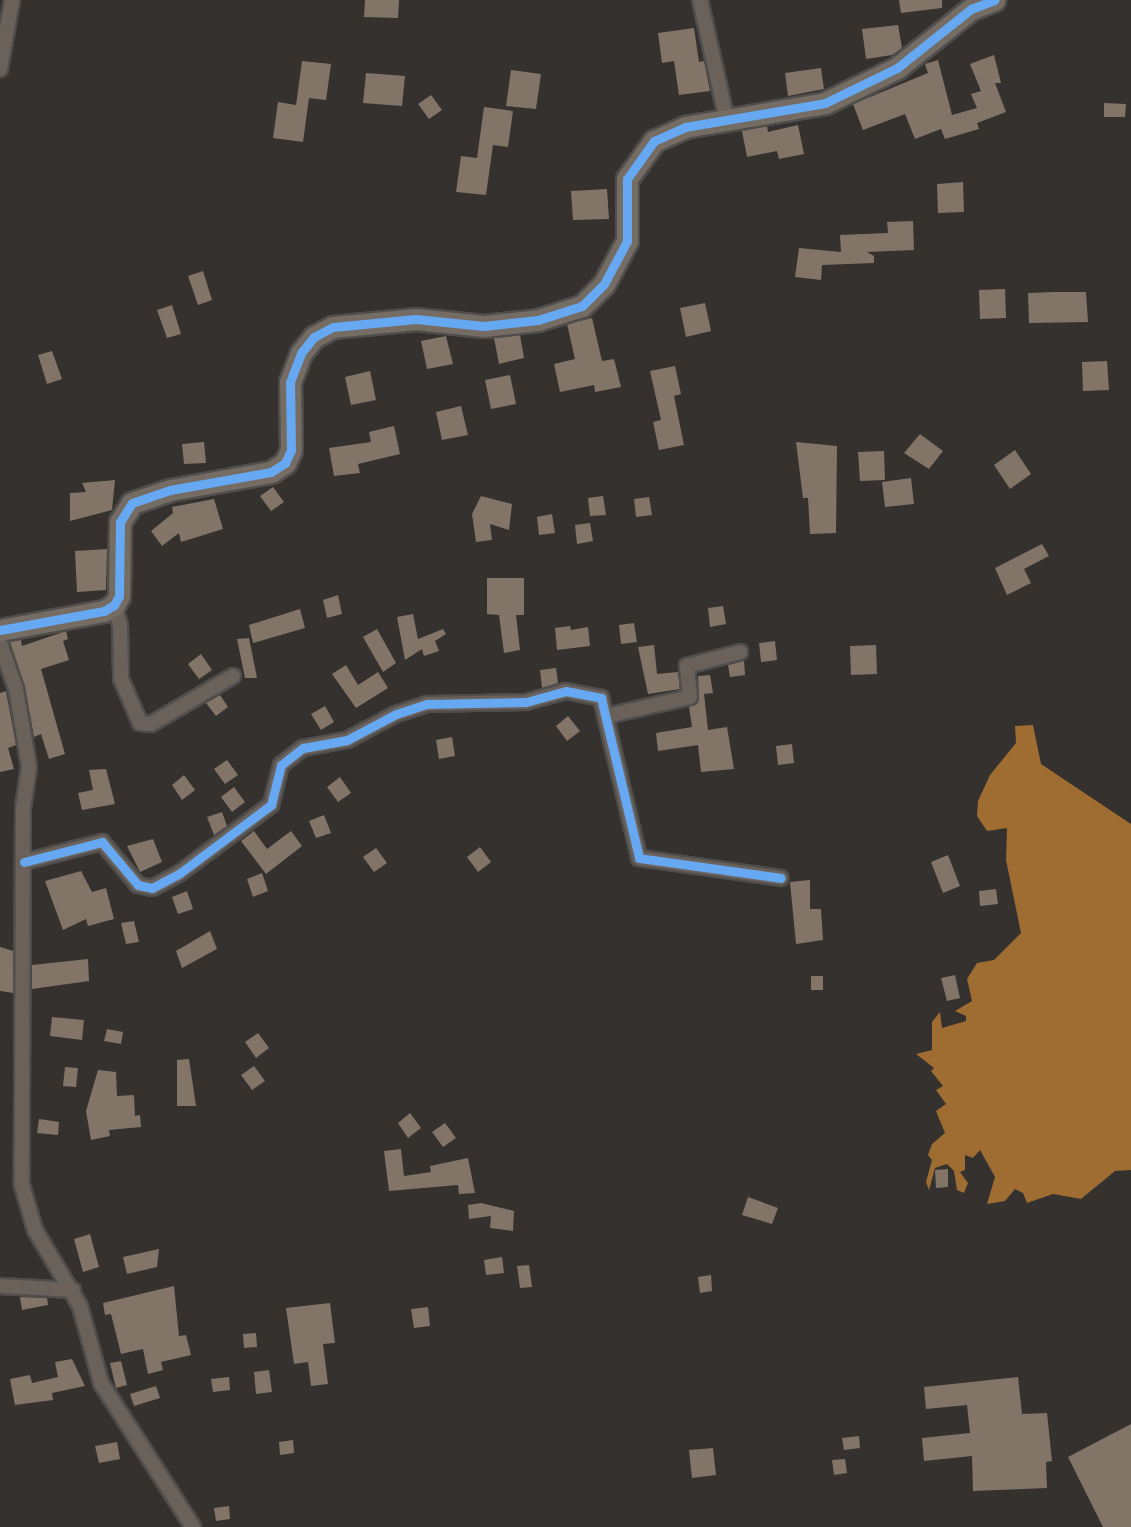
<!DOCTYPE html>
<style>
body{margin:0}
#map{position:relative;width:1131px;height:1527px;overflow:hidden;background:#34312f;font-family:"Alegreya Sans",sans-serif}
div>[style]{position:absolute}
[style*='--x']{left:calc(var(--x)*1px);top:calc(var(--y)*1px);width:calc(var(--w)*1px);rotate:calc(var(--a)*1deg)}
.water>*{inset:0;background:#9f6c32}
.building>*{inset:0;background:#827568}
.roads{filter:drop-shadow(2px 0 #504e4d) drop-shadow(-2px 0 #504e4d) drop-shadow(0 2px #504e4d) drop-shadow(0 -2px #504e4d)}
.street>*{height:14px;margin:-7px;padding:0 7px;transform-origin:7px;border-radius:7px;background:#6a615a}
.secondary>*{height:21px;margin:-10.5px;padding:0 10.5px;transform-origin:10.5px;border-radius:10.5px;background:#756c63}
.cycleway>*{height:9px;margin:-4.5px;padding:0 4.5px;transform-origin:4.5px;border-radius:4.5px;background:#66a8f1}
span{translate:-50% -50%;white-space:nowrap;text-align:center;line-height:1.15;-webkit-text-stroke:7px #1b1a18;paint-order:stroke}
</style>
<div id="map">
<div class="water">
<i style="clip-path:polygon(1033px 725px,1041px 764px,1131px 824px,1131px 1170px,1115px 1171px,1081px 1199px,1053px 1194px,1027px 1203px,1023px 1193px,1015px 1189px,1005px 1201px,987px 1204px,995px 1177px,980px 1150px,973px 1158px,965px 1155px,965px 1170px,960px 1172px,968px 1183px,964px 1193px,957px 1190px,954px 1171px,947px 1164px,935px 1168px,929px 1190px,926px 1182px,932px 1160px,928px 1155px,932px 1144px,945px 1133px,936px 1111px,946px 1104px,936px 1090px,943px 1086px,931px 1071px,934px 1068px,916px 1054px,932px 1050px,932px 1022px,940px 1012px,942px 1028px,966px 1021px,966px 1016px,955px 1011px,972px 1001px,967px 979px,977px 963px,994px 960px,1021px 933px,1006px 860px,1007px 828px,987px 831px,977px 816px,978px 801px,990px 775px,1016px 743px,1015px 726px)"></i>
</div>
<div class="building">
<i style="clip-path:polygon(365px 0,399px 0,398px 18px,364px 17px)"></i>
<i style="clip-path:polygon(899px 0,942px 0,942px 8px,901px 13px)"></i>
<i style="clip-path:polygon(898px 25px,902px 48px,892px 55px,866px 59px,862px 29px)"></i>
<i style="clip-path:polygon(694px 28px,699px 62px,704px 61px,710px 91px,679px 95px,674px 61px,662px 63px,658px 33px)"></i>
<i style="clip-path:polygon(994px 55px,1001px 83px,995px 83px,1006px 112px,977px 123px,979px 129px,945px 139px,941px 129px,915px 139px,905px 114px,863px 130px,853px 104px,928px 73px,925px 64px,938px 60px,952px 115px,977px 108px,971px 94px,981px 91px,970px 64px)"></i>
<i style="clip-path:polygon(302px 61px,331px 64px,326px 100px,309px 98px,303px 142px,273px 138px,278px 102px,296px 105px)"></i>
<i style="clip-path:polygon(821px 68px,824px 89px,788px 96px,785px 73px)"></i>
<i style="clip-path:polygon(511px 70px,541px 74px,536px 109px,506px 106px)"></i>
<i style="clip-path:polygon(366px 73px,405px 76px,402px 106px,363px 103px)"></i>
<i style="clip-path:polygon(431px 95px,442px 110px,429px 119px,418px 104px)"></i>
<i style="clip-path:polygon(1104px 103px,1126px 104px,1125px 117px,1104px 117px)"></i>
<i style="clip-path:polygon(484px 107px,513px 111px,508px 147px,493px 145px,486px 195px,456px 192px,461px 156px,477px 158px)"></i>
<i style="clip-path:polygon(798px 125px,804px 154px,779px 159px,777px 151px,747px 157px,742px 131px,767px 126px,768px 132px)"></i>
<i style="clip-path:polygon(963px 182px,964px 212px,938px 213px,937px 184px)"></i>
<i style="clip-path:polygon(607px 189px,609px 219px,573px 220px,571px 191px)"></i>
<i style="clip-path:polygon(913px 221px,914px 250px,867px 252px,874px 256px,874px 263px,822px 265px,821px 280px,795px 277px,799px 248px,841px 252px,840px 235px,888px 233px,887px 222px)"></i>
<i style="clip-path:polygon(203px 271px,212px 300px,198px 305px,188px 276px)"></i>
<i style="clip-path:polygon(1005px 289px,1006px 318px,980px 319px,979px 290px)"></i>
<i style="clip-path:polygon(1054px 292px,1086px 292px,1088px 322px,1029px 323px,1028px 293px)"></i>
<i style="clip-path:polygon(705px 303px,711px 331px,686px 337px,680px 308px)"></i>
<i style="clip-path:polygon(172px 305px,181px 334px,167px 338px,157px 310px)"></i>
<i style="clip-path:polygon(592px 318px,602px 361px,614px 359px,621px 387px,595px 392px,594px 385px,560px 392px,554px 364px,575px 359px,567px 324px)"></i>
<i style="clip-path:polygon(520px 335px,524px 358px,499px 364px,494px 338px)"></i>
<i style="clip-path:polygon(446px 336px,453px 364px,427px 369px,421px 341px)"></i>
<i style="clip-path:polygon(52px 351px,62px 379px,47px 384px,38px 355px)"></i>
<i style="clip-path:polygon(1107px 361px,1109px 390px,1083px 391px,1082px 362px)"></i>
<i style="clip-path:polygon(675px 366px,681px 394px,674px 396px,684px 445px,659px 450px,653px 422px,661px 420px,650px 371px)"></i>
<i style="clip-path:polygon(370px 371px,376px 400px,351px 405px,345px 377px)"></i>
<i style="clip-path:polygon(510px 375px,516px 404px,491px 409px,485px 380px)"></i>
<i style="clip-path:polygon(461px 406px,468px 435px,442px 440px,436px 412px)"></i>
<i style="clip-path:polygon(394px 426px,400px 454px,358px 464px,360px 473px,334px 476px,329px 448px,371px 442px,369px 432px)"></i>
<i style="clip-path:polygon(920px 434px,943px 451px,929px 469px,904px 453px)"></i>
<i style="clip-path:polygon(204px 442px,206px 463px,184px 464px,182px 444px)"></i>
<i style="clip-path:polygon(796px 442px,837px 446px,836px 533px,810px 534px,808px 498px,803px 498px)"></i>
<i style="clip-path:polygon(1015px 450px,1031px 474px,1010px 489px,994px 465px)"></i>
<i style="clip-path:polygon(884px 451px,885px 480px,860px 481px,858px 452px)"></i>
<i style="clip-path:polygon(911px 478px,914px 504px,885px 507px,882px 482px)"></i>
<i style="clip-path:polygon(115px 480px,112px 510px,70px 521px,70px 493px,86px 492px,82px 483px)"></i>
<i style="clip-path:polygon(273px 487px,284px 502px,271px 511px,260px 496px)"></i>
<i style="clip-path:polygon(481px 496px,512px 504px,509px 530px,490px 524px,492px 540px,476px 542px,472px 514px)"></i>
<i style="clip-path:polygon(603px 496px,606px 515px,590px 516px,588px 498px)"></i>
<i style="clip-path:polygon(649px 497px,652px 515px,636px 517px,634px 499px)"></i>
<i style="clip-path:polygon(214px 499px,223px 529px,181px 542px,179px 533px,162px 546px,151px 531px,173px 513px,172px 507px)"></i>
<i style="clip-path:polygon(552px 514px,555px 533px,539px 535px,537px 517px)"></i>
<i style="clip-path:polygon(590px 523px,593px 541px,577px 544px,575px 525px)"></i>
<i style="clip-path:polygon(1042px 544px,1049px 556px,1024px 569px,1031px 583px,1007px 595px,995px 568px)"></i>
<i style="clip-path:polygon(107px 549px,106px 590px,77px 592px,75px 551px)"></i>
<i style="clip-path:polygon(487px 578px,524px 578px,524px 615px,516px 615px,520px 650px,504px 653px,499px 615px,487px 614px)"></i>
<i style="clip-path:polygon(338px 595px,342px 614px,327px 618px,323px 600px)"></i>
<i style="clip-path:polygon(723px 606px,726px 624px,710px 627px,708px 608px)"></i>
<i style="clip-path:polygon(300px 609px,305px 628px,253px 643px,249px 625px)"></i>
<i style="clip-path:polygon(413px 614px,418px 639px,443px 629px,446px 634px,435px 641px,439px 651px,424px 656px,422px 649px,405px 660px,397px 617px)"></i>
<i style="clip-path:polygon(634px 623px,637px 642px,621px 644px,619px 625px)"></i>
<i style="clip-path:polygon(570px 626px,571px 630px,588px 627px,590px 646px,557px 650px,555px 628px)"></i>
<i style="clip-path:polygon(377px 629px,396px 663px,383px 672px,363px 637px)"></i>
<i style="clip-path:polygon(66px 631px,68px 639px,63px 641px,69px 660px,41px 669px,65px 754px,49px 759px,41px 734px,34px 737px,25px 687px,10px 642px,21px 640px,22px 646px)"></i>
<i style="clip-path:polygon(249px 638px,257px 678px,245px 678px,237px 639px)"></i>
<i style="clip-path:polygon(775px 641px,777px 660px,761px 662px,759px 643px)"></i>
<i style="clip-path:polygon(654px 645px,657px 674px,678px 672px,680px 689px,648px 694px,638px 647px)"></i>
<i style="clip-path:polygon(876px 645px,877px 674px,851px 675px,850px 646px)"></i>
<i style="clip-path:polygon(201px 654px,212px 670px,199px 679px,188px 664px)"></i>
<i style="clip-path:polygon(744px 661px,745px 675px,730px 677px,728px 665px)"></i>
<i style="clip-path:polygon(346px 665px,358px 685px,378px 672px,388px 688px,356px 708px,332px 674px)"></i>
<i style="clip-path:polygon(556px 668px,558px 683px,542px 688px,540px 670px)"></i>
<i style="clip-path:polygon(710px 675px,713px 693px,704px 694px,708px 730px,727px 727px,734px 769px,701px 772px,698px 745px,658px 751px,656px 733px,692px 727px,689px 707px,699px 700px,698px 676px)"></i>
<i style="clip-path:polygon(6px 691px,16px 745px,8px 748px,14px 769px,0 772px,0 693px)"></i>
<i style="clip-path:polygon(220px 695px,228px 707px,216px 716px,206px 703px)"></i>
<i style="clip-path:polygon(325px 706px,334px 722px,321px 730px,311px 714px)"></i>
<i style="clip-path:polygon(568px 716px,580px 731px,567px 741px,556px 726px)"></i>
<i style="clip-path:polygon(452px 737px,455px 756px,439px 759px,436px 740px)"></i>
<i style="clip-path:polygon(792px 744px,794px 763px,778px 765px,776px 746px)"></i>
<i style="clip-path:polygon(227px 760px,238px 775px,225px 784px,214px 769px)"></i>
<i style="clip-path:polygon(106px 769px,115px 804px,82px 810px,78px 793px,93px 790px,89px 770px)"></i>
<i style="clip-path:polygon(184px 775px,195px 790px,182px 800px,172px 785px)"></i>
<i style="clip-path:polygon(340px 777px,351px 793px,338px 802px,327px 787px)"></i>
<i style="clip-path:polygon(234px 787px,245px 802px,232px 812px,221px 797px)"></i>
<i style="clip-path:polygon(222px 812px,227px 826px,214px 835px,207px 817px)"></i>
<i style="clip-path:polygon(324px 815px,331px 833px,316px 838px,309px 821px)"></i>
<i style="clip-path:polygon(254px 831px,267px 849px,291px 831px,302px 846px,266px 874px,241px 841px)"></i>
<i style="clip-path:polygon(153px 839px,162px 862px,140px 872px,127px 846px)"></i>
<i style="clip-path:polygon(480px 847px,491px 862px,478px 872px,467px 857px)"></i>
<i style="clip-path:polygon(376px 848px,387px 863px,374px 872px,363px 857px)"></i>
<i style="clip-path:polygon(948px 855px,960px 886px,943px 893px,931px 862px)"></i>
<i style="clip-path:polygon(81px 871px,92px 892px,106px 888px,114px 919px,88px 926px,86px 919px,63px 930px,45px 881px)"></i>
<i style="clip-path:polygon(262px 873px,268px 891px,253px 897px,247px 879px)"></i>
<i style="clip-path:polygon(810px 880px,810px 909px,821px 909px,823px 940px,796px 944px,790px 882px)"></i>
<i style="clip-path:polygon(996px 889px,998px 904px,980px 906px,979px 891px)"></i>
<i style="clip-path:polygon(187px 891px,193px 909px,178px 914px,172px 897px)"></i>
<i style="clip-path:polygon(134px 921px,139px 942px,126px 944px,121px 923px)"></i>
<i style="clip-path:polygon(210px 931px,217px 949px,182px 968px,176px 951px)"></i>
<i style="clip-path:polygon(0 947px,13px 951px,13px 993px,0 991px)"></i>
<i style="clip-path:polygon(88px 959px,89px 981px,32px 989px,32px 965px)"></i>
<i style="clip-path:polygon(955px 975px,960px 998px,947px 1001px,941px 978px)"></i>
<i style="clip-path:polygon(811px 976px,823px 976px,823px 990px,811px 990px)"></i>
<i style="clip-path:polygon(52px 1017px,84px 1020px,82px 1040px,50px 1036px)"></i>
<i style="clip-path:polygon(107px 1029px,123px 1032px,121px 1044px,104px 1041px)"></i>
<i style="clip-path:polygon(258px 1033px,269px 1048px,256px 1058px,245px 1042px)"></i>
<i style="clip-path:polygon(189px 1059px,196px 1106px,177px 1106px,177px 1060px)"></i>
<i style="clip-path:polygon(254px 1066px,265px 1081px,252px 1090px,241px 1075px)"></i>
<i style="clip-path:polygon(65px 1067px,78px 1068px,76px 1087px,63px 1086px)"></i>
<i style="clip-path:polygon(98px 1070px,116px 1072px,117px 1096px,134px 1095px,135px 1116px,140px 1115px,141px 1127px,109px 1130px,110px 1136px,91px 1140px,86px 1111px)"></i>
<i style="clip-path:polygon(410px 1113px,421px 1128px,408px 1138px,398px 1123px)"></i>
<i style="clip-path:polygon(39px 1119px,59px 1122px,58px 1135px,37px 1133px)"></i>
<i style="clip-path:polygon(445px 1123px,456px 1138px,443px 1147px,432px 1132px)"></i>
<i style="clip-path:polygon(401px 1149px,404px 1176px,431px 1172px,430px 1166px,468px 1158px,475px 1193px,459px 1194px,458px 1185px,389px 1191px,384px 1151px)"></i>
<i style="clip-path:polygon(948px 1169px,948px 1187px,936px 1188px,935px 1170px)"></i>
<i style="clip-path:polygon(748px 1197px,778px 1208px,772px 1224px,742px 1215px)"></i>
<i style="clip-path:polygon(481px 1203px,514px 1211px,513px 1231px,490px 1228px,491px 1216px,469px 1219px,468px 1205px)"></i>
<i style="clip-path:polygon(90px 1234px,99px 1267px,83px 1272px,74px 1239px)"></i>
<i style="clip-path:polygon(159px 1249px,157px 1267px,127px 1274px,123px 1257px)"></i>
<i style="clip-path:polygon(502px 1257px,504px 1273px,486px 1275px,484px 1260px)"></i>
<i style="clip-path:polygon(529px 1265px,532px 1287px,520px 1288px,517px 1266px)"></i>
<i style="clip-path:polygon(711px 1275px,712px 1291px,700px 1293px,698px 1277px)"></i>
<i style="clip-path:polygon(174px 1286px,179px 1336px,186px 1335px,191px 1355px,161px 1362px,163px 1370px,148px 1374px,143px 1349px,121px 1354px,111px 1314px,105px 1315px,103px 1303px)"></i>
<i style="clip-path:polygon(20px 1297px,47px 1298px,48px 1305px,22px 1310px)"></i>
<i style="clip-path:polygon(330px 1303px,335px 1343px,323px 1344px,328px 1384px,311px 1386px,308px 1362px,294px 1364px,286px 1308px)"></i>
<i style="clip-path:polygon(428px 1307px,430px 1326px,414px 1328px,411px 1309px)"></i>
<i style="clip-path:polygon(256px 1333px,257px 1347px,244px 1348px,243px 1334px)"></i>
<i style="clip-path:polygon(72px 1359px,85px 1386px,52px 1393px,53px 1400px,15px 1405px,10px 1379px,30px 1375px,32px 1383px,58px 1377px,55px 1362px)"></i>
<i style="clip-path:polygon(121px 1361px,127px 1385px,116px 1388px,110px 1363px)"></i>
<i style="clip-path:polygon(269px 1370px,272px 1392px,256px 1394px,254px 1372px)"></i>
<i style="clip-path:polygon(229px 1377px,230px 1390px,213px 1392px,211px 1379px)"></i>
<i style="clip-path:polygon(1018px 1377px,1022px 1414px,1047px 1413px,1052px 1461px,1046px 1462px,1047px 1488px,973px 1491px,972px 1456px,924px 1461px,922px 1438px,970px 1433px,967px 1405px,926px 1409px,924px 1387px)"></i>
<i style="clip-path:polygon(156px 1386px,160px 1398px,134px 1406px,130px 1394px)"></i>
<i style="clip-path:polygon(1131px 1424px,1131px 1527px,1103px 1527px,1068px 1457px)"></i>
<i style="clip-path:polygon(859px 1436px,860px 1448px,844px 1450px,842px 1438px)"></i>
<i style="clip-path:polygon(293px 1440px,294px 1453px,280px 1455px,279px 1442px)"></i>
<i style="clip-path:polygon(117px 1442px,120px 1459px,99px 1463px,95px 1446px)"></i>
<i style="clip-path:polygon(713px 1448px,716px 1475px,692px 1478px,689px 1450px)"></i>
<i style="clip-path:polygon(845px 1459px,847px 1473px,834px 1475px,832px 1460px)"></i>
<i style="clip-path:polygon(229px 1506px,230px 1519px,216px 1521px,214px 1508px)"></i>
</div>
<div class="roads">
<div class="street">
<i style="--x:700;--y:0;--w:124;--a:77.4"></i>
<i style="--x:0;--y:69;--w:70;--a:-80.1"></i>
<i style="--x:114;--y:605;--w:21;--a:73"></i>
<i style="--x:120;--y:625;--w:54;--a:88.9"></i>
<i style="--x:121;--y:679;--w:48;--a:66.6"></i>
<i style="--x:140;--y:723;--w:11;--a:5"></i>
<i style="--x:151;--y:724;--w:95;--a:-30.3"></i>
<i style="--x:0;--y:643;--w:49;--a:70.8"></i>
<i style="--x:16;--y:689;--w:79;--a:80.5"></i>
<i style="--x:29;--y:767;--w:41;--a:98.3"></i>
<i style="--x:23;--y:808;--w:377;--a:90.2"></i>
<i style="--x:22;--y:1185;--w:47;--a:73.9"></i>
<i style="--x:35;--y:1230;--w:88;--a:59.4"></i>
<i style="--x:80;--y:1306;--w:80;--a:74.7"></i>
<i style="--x:101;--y:1383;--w:171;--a:57.4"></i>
<i style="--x:606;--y:716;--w:86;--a:-12.7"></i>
<i style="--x:690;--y:697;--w:31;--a:-96"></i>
<i style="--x:687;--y:666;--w:55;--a:-14.8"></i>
<i style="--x:24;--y:862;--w:81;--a:-14.4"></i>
<i style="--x:102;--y:842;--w:56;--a:50.1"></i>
<i style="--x:138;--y:885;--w:14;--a:12"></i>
<i style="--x:152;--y:888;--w:32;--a:-28"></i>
<i style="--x:180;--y:873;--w:114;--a:-36.8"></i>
<i style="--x:271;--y:805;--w:41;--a:-76"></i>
<i style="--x:281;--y:765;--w:28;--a:-38"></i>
<i style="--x:303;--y:748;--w:45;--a:-10.3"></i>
<i style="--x:347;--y:740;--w:55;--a:-28"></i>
<i style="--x:396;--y:714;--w:33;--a:-18"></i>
<i style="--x:427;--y:704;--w:99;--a:-1.2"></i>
<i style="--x:526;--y:702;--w:41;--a:-15.4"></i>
<i style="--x:566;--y:691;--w:36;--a:11"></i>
<i style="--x:601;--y:698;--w:164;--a:76.6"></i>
<i style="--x:639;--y:858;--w:143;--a:8"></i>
<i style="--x:0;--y:1286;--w:73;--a:3.1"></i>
</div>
<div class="secondary">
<i style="--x:0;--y:630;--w:106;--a:-10.4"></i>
<i style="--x:104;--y:611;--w:12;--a:-31"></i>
<i style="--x:114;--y:605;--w:10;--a:-61"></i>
<i style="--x:119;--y:596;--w:74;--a:-89.2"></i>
<i style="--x:120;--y:522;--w:22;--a:-58"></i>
<i style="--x:132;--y:503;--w:40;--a:-18.9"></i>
<i style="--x:170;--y:490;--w:103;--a:-10.1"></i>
<i style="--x:271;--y:472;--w:17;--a:-33"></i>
<i style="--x:285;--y:463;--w:14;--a:-65"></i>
<i style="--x:291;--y:450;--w:68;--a:-90.8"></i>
<i style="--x:290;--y:382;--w:31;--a:-69"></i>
<i style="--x:301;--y:353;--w:21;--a:-51"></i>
<i style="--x:314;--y:337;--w:21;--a:-28"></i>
<i style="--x:333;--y:327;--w:83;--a:-5.5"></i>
<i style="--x:416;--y:319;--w:68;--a:5.9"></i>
<i style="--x:484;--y:326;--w:54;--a:-6.3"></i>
<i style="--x:538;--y:320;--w:46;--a:-17.7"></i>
<i style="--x:582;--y:306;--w:31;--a:-45"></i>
<i style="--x:604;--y:284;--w:49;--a:-61.9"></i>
<i style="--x:627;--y:241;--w:62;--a:-90"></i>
<i style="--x:627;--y:179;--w:47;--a:-54.6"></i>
<i style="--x:654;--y:141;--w:34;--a:-24"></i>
<i style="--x:685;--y:127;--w:142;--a:-9.7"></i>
<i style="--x:825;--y:103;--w:80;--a:-25.9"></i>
<i style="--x:897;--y:68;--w:95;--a:-38.6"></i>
<i style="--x:971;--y:9;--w:25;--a:-21"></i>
</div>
</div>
<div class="cycleway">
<i style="--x:0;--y:630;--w:106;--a:-10.4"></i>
<i style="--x:104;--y:611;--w:12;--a:-31"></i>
<i style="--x:114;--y:605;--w:10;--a:-61"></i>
<i style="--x:119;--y:596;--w:74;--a:-89.2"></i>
<i style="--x:120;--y:522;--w:22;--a:-58"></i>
<i style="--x:132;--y:503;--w:40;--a:-18.9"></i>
<i style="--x:170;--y:490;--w:103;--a:-10.1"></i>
<i style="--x:271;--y:472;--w:17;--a:-33"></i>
<i style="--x:285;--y:463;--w:14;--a:-65"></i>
<i style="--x:291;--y:450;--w:68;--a:-90.8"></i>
<i style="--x:290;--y:382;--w:31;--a:-69"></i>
<i style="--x:301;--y:353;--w:21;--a:-51"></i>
<i style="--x:314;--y:337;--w:21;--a:-28"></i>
<i style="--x:333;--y:327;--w:83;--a:-5.5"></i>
<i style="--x:416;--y:319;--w:68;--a:5.9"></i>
<i style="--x:484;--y:326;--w:54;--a:-6.3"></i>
<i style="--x:538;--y:320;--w:46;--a:-17.7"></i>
<i style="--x:582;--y:306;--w:31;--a:-45"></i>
<i style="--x:604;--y:284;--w:49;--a:-61.9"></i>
<i style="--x:627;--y:241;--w:62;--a:-90"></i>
<i style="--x:627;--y:179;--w:47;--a:-54.6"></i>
<i style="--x:654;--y:141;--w:34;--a:-24"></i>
<i style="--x:685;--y:127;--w:142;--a:-9.7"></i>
<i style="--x:825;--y:103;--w:80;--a:-25.9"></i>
<i style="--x:897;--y:68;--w:95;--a:-38.6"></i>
<i style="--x:971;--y:9;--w:25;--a:-21"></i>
<i style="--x:24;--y:862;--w:81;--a:-14.4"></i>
<i style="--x:102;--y:842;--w:56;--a:50.1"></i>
<i style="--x:138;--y:885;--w:14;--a:12"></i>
<i style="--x:152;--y:888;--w:32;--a:-28"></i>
<i style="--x:180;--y:873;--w:114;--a:-36.8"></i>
<i style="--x:271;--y:805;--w:41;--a:-76"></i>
<i style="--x:281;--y:765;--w:28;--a:-38"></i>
<i style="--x:303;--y:748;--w:45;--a:-10.3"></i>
<i style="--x:347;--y:740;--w:55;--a:-28"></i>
<i style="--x:396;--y:714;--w:33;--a:-18"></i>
<i style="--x:427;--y:704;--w:99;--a:-1.2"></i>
<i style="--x:526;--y:702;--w:41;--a:-15.4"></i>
<i style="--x:566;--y:691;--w:36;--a:11"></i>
<i style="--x:601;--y:698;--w:164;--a:76.6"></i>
<i style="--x:639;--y:858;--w:143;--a:8"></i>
</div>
</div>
